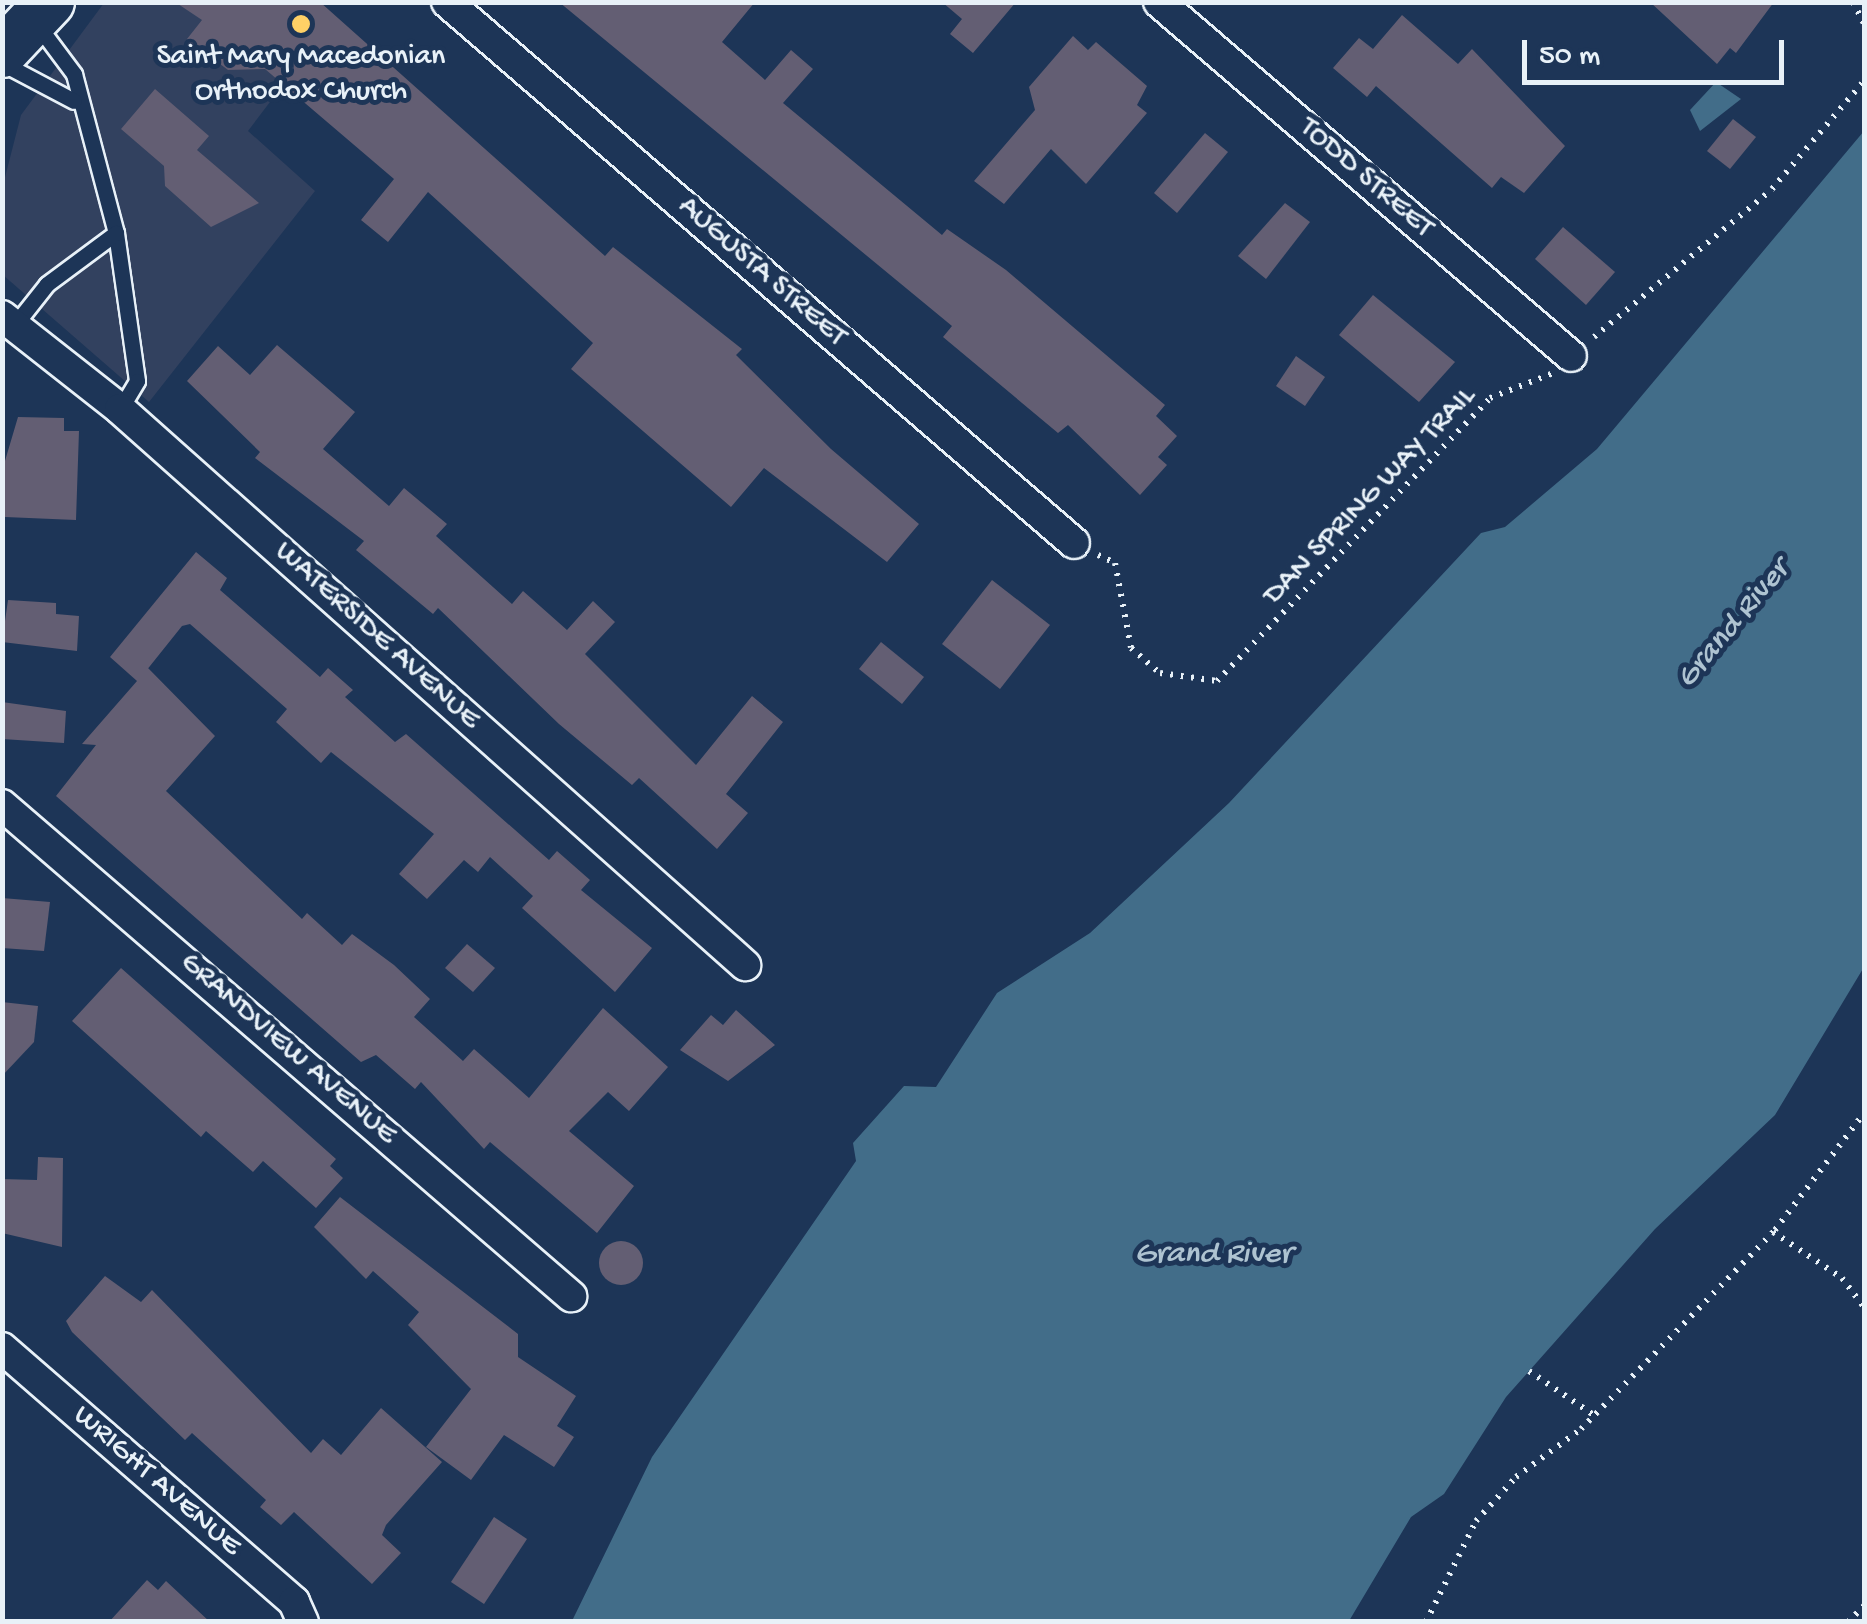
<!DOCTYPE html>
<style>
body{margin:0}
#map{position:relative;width:1867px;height:1624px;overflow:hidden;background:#1d3557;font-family:"Gochi Hand",sans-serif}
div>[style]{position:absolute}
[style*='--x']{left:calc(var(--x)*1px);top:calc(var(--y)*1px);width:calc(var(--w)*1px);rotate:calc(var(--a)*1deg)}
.built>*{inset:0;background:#32415f}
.water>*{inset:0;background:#426d89}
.building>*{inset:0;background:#635e73}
.round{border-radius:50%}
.path>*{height:6px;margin-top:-3px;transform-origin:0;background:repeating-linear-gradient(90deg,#e8f1f8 0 2.5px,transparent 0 10.5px)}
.roads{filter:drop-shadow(2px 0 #e8f1f8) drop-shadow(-2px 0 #e8f1f8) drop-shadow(0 2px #e8f1f8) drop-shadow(0 -2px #e8f1f8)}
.lane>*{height:15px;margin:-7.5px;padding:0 7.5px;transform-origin:7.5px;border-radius:7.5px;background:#1d3557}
.street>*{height:30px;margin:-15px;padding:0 15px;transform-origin:15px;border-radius:15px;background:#1d3557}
.primary>*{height:48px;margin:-24px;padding:0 24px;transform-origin:24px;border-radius:24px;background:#1d3557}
.dots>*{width:28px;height:28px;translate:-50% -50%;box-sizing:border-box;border:5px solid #1d3557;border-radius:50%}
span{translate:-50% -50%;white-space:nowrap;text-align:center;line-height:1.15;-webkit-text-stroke:10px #1d3557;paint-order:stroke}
.poi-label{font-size:30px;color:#e8f1f8}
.street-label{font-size:30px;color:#e8f1f8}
.water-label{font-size:32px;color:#aec3d1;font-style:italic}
.frame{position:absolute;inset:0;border:5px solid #e8f1f8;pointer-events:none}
.scale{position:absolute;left:1522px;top:40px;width:262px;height:45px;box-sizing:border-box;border:5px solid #e8f1f8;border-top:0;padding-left:12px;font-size:30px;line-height:35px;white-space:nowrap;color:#e8f1f8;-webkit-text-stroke:8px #1d3557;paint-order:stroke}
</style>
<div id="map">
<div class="built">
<i style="clip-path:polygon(104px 3px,249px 3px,308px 52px,248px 131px,315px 191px,149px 402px,3px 275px,3px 185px,21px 115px)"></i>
</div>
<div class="water">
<i style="clip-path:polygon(1716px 82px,1741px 99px,1700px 131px,1690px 110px)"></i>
<i style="clip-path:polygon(1864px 131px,1864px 967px,1775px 1115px,1655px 1229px,1506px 1397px,1444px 1494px,1411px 1517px,1349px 1621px,572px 1621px,652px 1457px,856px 1161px,853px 1143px,904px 1086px,936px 1087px,997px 993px,1090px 933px,1229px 803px,1481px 533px,1505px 527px,1597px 449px)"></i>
</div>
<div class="building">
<i style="clip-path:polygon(175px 2px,320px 2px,605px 256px,613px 247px,742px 349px,736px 355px,831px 449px,919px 524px,887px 562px,764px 468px,731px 507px,571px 369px,593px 343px,428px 192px,388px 242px,361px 220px,394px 179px,265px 69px,228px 70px,187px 39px,202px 20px)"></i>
<i style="clip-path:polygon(559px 2px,755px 2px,722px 42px,765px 80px,791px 50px,813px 69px,783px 103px,942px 235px,947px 229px,1006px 270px,1165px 405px,1156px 416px,1177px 436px,1158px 457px,1167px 465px,1140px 495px,1068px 425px,1058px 433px,943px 337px,952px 326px)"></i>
<i style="clip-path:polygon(942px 2px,1016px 2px,973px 53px,950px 34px,962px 19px)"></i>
<i style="clip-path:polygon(1650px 2px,1774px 2px,1736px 53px,1730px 48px,1717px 64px)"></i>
<i style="clip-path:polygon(1402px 15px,1458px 64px,1472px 49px,1565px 146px,1524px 193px,1501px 177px,1492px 188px,1376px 86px,1367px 97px,1333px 68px,1359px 38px,1373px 49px)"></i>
<i style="clip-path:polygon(1073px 36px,1088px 50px,1096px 42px,1147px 86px,1137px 105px,1147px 113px,1086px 184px,1051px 149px,1004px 204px,974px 181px,1035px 110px,1029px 87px)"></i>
<i style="clip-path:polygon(155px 89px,209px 136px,197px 150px,259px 203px,211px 227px,165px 186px,164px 166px,121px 129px)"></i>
<i style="clip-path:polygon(1733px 119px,1756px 137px,1730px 169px,1707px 151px)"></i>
<i style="clip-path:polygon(1205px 133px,1228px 152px,1177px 213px,1154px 193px)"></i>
<i style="clip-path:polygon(1285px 203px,1310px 222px,1266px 279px,1238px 256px)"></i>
<i style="clip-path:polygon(1563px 227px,1615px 272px,1586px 305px,1535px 259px)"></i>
<i style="clip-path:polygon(1373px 295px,1455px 362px,1419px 402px,1339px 335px)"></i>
<i style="clip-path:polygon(277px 345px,355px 412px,323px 449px,389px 506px,404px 488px,447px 524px,436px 536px,512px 604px,523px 591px,567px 630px,593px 601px,615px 622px,585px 654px,696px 765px,752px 696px,783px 722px,726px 794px,748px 813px,717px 849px,639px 778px,632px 785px,559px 724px,438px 608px,433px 614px,356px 550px,364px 541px,255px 458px,260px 452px,187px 381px,218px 346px,250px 375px)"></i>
<i style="clip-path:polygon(1296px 356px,1325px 377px,1305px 406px,1276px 386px)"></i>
<i style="clip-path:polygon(18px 417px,64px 418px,64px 431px,79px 431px,76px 520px,5px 517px,2px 471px)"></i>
<i style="clip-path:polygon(196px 552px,227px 578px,220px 590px,320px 677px,328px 668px,353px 690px,345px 697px,395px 742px,406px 734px,549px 860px,557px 851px,590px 880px,581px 890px,652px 948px,615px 992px,522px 908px,533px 896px,490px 857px,478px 872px,464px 860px,427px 899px,399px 874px,434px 834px,331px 752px,321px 763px,276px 722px,287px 709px,190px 624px,182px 626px,142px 676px,148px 668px,215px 736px,166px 791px,302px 919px,307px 913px,342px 945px,352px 934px,394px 965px,430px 999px,414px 1017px,463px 1061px,474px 1049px,529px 1098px,603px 1008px,668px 1067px,629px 1111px,608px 1092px,569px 1131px,634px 1186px,597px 1233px,490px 1142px,484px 1149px,421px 1082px,415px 1089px,376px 1055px,361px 1062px,56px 796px,96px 745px,82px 744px,137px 681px,110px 657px)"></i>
<i style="clip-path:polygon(992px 580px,1050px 625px,1000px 689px,942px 644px)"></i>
<i style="clip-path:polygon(8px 600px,56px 603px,56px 614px,79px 616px,77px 651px,2px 642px)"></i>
<i style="clip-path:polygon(881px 642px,924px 677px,902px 704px,859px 669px)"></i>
<i style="clip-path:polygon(2px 702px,66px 711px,64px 743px,2px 739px)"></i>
<i style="clip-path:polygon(2px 898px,50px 902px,44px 951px,2px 948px)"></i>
<i style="clip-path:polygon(467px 944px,495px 968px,473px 992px,445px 968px)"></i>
<i style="clip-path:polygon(121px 968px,336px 1159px,330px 1166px,343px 1178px,316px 1208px,263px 1161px,253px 1172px,206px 1131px,201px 1137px,72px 1021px)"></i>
<i style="clip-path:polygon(2px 1002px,38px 1006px,34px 1042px,2px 1076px)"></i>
<i style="clip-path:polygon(736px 1010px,775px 1045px,728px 1081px,680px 1050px,711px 1015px,723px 1025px)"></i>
<i style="clip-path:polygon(38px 1157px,63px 1158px,62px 1247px,2px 1233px,2px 1179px,37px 1180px)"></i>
<i style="clip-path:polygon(340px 1197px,518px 1334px,518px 1357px,576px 1396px,557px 1426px,574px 1437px,554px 1467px,504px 1435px,471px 1480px,426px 1447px,471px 1389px,408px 1325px,419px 1312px,373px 1271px,366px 1279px,314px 1227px)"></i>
<i class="round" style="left:599px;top:1241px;width:44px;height:44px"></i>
<i style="clip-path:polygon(105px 1276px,141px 1302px,152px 1290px,311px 1453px,323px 1439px,341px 1455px,381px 1408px,442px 1462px,386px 1525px,382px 1535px,401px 1553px,372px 1584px,294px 1512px,281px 1525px,260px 1507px,266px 1500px,192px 1433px,185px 1440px,72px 1332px,66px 1321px)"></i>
<i style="clip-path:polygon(494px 1517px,527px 1539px,484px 1604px,451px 1582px)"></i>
<i style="clip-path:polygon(147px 1580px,158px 1590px,166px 1581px,210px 1622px,109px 1622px)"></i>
</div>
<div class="path">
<i style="--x:1853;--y:2;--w:25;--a:63"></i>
<i style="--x:1594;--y:337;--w:231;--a:-39.7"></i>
<i style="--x:1772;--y:189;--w:142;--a:-49.6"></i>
<i style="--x:1098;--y:555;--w:19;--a:25"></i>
<i style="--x:1115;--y:563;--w:86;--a:79.3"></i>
<i style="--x:1131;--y:648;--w:38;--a:41"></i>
<i style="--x:1160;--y:673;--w:58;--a:8"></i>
<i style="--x:1217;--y:681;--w:393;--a:-46"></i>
<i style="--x:1490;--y:398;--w:66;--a:-21.5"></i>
<i style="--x:1773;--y:1232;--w:83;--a:33.7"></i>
<i style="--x:1842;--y:1278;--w:36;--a:53"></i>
<i style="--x:1529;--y:1371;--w:80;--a:34.3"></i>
<i style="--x:1426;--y:1622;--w:113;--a:-63.7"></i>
<i style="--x:1476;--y:1521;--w:59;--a:-47.7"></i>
<i style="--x:1516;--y:1477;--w:81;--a:-36.4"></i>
<i style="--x:1581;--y:1429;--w:278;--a:-45.7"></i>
<i style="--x:1775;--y:1230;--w:147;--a:-52.7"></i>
<i style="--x:1848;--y:1622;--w:23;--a:-45"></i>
</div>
<div class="roads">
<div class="lane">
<i style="--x:36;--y:23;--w:64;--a:53.3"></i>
<i style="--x:74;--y:74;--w:164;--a:75.2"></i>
<i style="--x:116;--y:233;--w:149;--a:81.9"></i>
<i style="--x:137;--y:381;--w:33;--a:121"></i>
<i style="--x:2;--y:63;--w:81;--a:27.8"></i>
<i style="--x:17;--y:322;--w:48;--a:-51.7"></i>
<i style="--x:47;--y:284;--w:86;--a:-36.5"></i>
</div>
<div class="street">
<i style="--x:447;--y:2;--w:828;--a:40.79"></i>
<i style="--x:1159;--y:2;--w:543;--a:40.67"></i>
<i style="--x:2;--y:316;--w:150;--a:38.2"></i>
<i style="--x:120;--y:409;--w:837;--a:41.66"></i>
<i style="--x:2;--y:805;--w:752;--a:40.79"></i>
<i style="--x:2;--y:1348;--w:387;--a:41"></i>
<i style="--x:294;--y:1602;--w:22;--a:66"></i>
</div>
<div class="primary">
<i style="--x:2;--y:53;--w:70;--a:-46.7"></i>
</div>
</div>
<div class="dots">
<i style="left:301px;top:24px;background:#ffd166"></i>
</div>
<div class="poi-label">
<span style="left:301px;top:75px">Saint Mary Macedonian<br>Orthodox Church</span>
</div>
<div class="street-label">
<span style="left:1365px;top:179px;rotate:41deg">TODD STREET</span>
<span style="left:761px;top:273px;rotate:41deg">AUGUSTA STREET</span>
<span style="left:1371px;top:497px;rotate:-46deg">DAN SPRING WAY TRAIL</span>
<span style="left:376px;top:637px;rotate:42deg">WATERSIDE AVENUE</span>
<span style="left:287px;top:1050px;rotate:41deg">GRANDVIEW AVENUE</span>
<span style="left:156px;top:1482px;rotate:41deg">WRIGHT AVENUE</span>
</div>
<div class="water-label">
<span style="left:1734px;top:625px;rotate:-50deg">Grand River</span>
<span style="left:1213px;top:1255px">Grand River</span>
</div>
<div class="frame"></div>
<div class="scale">50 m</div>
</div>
